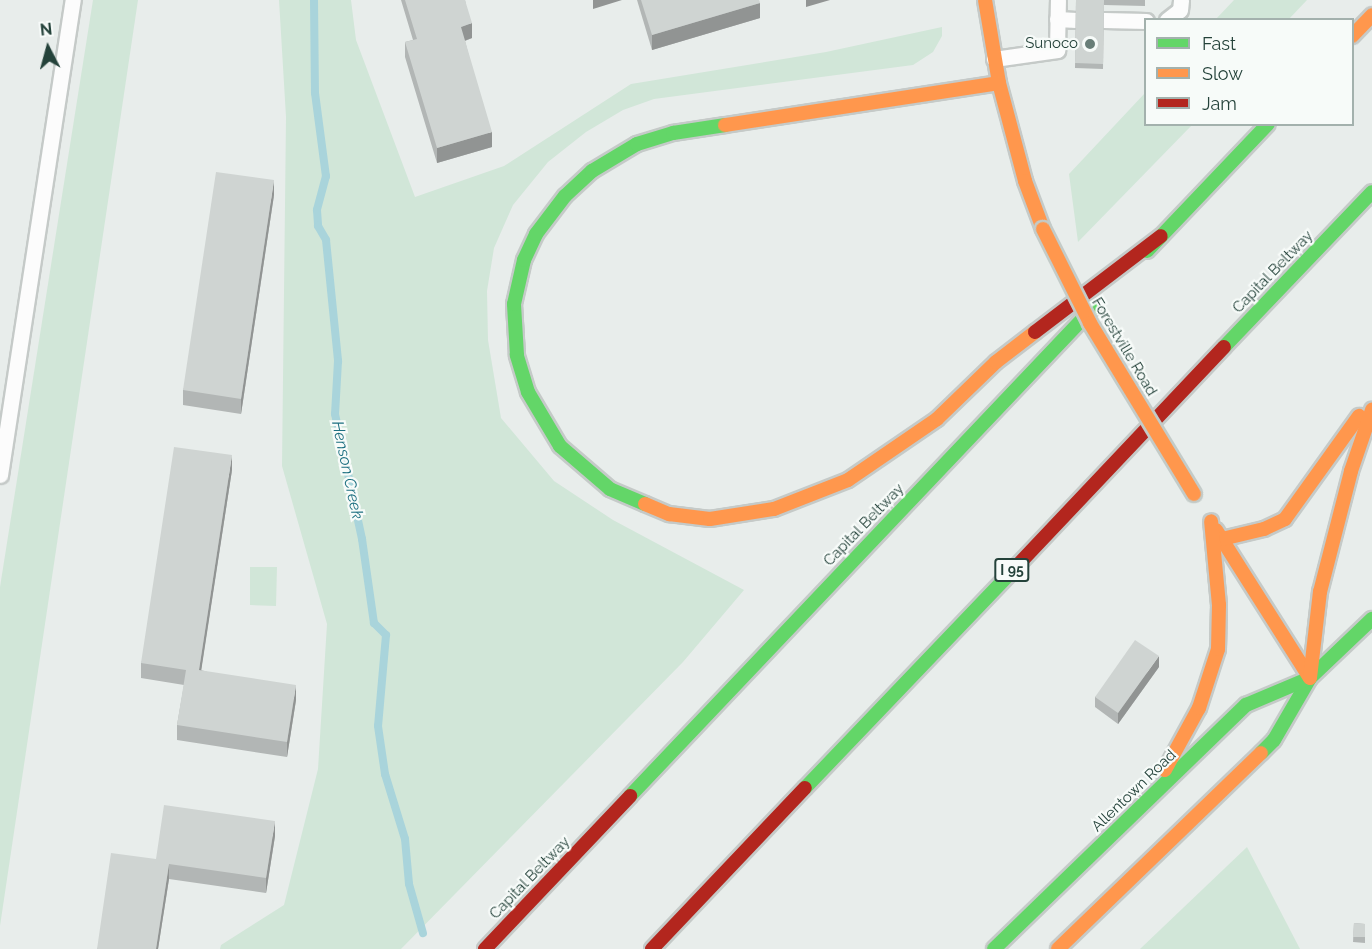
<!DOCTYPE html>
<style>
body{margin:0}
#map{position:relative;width:1372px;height:949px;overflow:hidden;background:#e8edeb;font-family:Raleway,sans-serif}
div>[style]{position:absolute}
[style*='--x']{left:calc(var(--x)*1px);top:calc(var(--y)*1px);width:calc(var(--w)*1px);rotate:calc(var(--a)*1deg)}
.green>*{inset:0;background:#d1e6d8}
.stream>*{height:8px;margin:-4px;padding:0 4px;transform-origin:4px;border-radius:4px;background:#a9d4db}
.roads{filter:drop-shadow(2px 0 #c5cac8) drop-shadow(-2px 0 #c5cac8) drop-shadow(0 2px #c5cac8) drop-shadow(0 -2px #c5cac8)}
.lane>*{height:15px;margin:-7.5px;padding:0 7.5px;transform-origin:7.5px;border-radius:7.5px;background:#fcfcfc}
.fast>*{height:14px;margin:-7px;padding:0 7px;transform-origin:7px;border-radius:7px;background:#63d668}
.slow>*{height:14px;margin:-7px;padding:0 7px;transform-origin:7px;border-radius:7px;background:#ff974d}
.jam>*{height:14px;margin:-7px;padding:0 7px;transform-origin:7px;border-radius:7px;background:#b3261e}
.bridges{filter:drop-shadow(2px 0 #c3cbc8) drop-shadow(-2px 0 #c3cbc8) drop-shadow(0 2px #c3cbc8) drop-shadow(0 -2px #c3cbc8)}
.slow-bridge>*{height:14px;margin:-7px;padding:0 7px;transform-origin:7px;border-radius:7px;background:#ff974d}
.wall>*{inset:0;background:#b2b6b5}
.shaded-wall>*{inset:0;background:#919493}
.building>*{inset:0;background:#cfd4d2}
.dots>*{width:16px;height:16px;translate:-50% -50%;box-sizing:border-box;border:3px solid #f7fbf9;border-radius:50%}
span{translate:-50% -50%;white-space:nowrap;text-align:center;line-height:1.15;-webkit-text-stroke:4.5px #f7fbf9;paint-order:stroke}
.shield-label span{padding:2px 4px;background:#f7fbf9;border:2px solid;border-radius:4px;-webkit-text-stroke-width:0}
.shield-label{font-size:14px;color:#24423a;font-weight:700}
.poi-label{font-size:15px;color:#24423a}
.right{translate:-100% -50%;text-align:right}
.street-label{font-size:15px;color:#24423a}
.water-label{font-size:16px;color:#1c6f80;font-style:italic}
.legend{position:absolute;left:1144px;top:18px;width:210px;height:108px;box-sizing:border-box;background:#f7fbf9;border:2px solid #a3b1ad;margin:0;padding:8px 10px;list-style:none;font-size:18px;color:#24423a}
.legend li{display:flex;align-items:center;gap:12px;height:30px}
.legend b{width:30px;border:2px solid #a3b1ad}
.north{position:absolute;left:18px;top:18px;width:60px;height:60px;-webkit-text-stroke:4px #f7fbf9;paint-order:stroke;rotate:354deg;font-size:16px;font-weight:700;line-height:24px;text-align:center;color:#24423a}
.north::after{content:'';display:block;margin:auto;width:21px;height:27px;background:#24423a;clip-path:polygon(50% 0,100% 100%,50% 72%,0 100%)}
</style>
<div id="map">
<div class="green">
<i style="clip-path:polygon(93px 0,138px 0,0 926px,0 587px)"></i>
<i style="clip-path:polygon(279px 0,351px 0,356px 40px,415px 197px,504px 166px,631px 84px,826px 52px,942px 27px,942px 36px,933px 52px,913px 65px,654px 99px,623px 110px,586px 132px,548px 162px,513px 205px,494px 248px,487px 291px,488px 340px,501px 418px,554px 481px,613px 520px,744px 590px,683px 662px,401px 949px,220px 949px,221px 945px,284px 905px,318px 769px,327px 624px,282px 466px,286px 117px)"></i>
<i style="clip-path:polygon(1234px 0,1307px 0,1289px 19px,1216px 19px)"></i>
<i style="clip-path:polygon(1145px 93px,1146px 124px,1192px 125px,1078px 242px,1069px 174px)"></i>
<i style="clip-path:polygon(250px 567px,277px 567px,276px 606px,250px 605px)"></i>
<i style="clip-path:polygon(1247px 847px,1300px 949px,1140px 949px)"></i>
</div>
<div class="stream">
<i style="--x:314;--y:0;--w:93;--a:89.4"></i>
<i style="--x:315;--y:93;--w:84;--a:82.5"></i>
<i style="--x:326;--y:176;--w:35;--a:105"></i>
<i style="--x:317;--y:210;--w:16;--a:86"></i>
<i style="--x:318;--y:226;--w:16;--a:60"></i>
<i style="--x:326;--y:240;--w:122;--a:84.3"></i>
<i style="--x:338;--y:361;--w:53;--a:93.2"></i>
<i style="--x:335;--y:414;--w:128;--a:77.8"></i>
<i style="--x:362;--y:539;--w:85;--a:81.9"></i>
<i style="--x:374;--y:623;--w:17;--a:45"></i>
<i style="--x:386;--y:635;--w:91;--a:95"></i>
<i style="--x:378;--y:726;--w:49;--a:81.7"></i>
<i style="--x:385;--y:774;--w:68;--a:72.9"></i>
<i style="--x:405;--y:839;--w:45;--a:84.9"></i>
<i style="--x:409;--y:884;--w:51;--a:74.1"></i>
</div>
<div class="roads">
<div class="lane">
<i style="--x:1057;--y:19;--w:19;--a:3"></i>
<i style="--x:1104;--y:20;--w:42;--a:1.4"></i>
<i style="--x:1167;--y:20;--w:16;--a:-38"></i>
<i style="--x:1180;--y:10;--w:10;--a:-84"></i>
<i style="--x:994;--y:59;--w:64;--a:-8.1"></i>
<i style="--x:1057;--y:50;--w:50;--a:-88.9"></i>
<i style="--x:0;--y:475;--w:481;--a:-81.3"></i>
</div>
<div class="fast">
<i style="--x:1147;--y:251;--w:175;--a:-46.4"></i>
<i style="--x:1224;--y:347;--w:214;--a:-46.3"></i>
<i style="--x:645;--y:504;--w:38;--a:-157"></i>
<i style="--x:610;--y:489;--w:66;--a:-139.3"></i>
<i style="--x:560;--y:446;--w:63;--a:-120.7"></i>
<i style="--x:528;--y:392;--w:39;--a:-107"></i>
<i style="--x:517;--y:355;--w:51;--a:-93.4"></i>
<i style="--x:514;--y:304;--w:45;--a:-77.2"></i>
<i style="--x:524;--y:260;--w:29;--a:-65"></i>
<i style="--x:536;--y:234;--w:48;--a:-52.7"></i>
<i style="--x:565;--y:196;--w:37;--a:-43"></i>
<i style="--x:592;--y:171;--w:52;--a:-31"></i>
<i style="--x:637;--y:144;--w:38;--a:-17"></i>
<i style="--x:673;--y:133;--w:53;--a:-8.7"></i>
<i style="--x:1261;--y:753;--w:18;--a:-45"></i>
<i style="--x:1274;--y:740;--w:72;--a:-59.9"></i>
<i style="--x:1310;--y:678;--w:86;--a:-43.6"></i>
<i style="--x:805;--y:788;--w:304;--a:-46.3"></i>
<i style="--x:630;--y:796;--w:673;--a:-46.51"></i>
<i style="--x:994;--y:949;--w:351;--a:-44.1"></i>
<i style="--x:1246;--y:705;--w:69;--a:-22.9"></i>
</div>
<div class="slow">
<i style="--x:985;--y:0;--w:84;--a:80.4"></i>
<i style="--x:999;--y:83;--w:101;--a:75.1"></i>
<i style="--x:1025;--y:181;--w:51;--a:69.4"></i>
<i style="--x:1352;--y:36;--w:29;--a:-46"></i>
<i style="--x:725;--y:125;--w:277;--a:-8.7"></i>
<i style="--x:645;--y:504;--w:26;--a:23"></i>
<i style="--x:669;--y:514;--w:41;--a:7"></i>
<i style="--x:710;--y:519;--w:65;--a:-8.9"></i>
<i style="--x:774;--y:509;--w:79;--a:-21.4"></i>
<i style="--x:848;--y:480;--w:108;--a:-34.4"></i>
<i style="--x:937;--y:419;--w:82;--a:-44"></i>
<i style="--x:996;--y:362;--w:49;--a:-37.6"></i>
<i style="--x:1216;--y:530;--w:175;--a:57.6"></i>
<i style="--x:1222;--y:539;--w:43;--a:-13.4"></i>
<i style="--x:1264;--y:529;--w:23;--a:-25"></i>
<i style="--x:1285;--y:519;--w:127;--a:-54.3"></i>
<i style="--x:1310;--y:678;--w:87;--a:-83.4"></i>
<i style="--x:1320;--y:592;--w:125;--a:-75.6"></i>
<i style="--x:1351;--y:471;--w:65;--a:-71"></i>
<i style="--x:1165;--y:770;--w:71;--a:-61.3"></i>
<i style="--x:1199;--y:708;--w:62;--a:-72.1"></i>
<i style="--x:1218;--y:649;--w:44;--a:-88.7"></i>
<i style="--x:1219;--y:605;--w:84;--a:-95.4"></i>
<i style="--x:1058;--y:949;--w:282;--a:-44"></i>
</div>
<div class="jam">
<i style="--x:1035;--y:332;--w:158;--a:-37.3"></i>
<i style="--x:1015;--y:568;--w:304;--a:-46.6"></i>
<i style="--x:485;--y:949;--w:211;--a:-46.5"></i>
<i style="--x:652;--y:949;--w:222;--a:-46.5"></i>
</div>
</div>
<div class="bridges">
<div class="slow-bridge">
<i style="--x:1043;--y:229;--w:105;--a:63.4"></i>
<i style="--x:1090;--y:323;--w:200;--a:58.7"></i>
</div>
</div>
<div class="wall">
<i style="clip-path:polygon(401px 0,465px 0,472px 38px,465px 41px,492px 147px,437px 163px,405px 57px,405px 42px,413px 40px)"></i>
<i style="clip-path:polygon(637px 0,759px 0,760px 18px,652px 50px)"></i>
<i style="clip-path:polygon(1076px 0,1104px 0,1103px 69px,1075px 68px)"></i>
<i style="clip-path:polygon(1104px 0,1145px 0,1145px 6px,1104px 5px)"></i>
<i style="clip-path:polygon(274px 195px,241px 414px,183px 405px,183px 390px)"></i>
<i style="clip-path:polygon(232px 470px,201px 670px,296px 700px,287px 757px,177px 740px,177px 725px,184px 685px,141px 678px,141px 663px)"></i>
<i style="clip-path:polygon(1159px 667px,1118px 724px,1095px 707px,1095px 697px)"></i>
<i style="clip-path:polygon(275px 836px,266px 893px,169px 879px,158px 949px,97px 949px,156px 859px)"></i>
<i style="clip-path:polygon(1354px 923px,1365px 924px,1365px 943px,1353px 942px)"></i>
</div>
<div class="shaded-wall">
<i style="clip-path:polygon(593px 0,622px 0,593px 9px)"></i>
<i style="clip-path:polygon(806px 0,830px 0,806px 7px)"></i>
<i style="clip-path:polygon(760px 3px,760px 18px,652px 50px,652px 35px)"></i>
<i style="clip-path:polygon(472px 23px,472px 38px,461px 42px,461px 27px)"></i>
<i style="clip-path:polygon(492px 132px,492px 147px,437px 163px,437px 148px)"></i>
<i style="clip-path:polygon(274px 180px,274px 195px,241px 414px,241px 399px)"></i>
<i style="clip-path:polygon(232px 455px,232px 470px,199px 685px,199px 670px)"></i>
<i style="clip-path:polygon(1159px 656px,1159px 667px,1118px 724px,1118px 713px)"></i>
<i style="clip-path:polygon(296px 685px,296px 700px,287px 757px,287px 742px)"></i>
<i style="clip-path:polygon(275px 821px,275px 836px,266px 893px,266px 878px)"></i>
<i style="clip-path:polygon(169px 864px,169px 879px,158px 949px,156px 949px)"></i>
</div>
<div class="building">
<i style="clip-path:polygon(405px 0,465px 0,472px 23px,461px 27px,492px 132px,437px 148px,405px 42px,417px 39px)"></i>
<i style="clip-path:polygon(641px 0,759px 0,760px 3px,652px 35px)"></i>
<i style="clip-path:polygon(1076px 0,1104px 0,1103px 64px,1075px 63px)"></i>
<i style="clip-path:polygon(216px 172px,274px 180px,241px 399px,183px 390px)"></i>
<i style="clip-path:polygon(174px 447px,232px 455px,199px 670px,296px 685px,287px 742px,177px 725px,186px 670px,141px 663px)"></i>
<i style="clip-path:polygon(1135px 640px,1159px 656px,1118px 713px,1095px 697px)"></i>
<i style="clip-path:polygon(164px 805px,275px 821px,266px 878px,169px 864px,156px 949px,97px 949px,111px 853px,156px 859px)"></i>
<i style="clip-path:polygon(1354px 923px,1365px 924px,1365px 937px,1353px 937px)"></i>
</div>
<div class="dots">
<i style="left:1090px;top:44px;background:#697e78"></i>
</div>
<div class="shield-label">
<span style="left:1012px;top:570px">I 95</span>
</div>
<div class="poi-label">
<span class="right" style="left:1078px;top:44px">Sunoco</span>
</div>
<div class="street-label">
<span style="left:1273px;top:272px;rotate:-46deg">Capital Beltway</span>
<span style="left:1124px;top:347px;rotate:59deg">Forestville Road</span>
<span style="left:864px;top:525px;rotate:-46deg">Capital Beltway</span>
<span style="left:1134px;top:791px;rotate:-44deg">Allentown Road</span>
<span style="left:530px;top:878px;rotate:-46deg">Capital Beltway</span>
</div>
<div class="water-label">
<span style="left:347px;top:470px;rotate:78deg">Henson Creek</span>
</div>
<ul class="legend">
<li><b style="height:8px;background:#63d668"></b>Fast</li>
<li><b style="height:8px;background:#ff974d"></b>Slow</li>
<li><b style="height:8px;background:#b3261e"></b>Jam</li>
</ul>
<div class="north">N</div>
</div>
